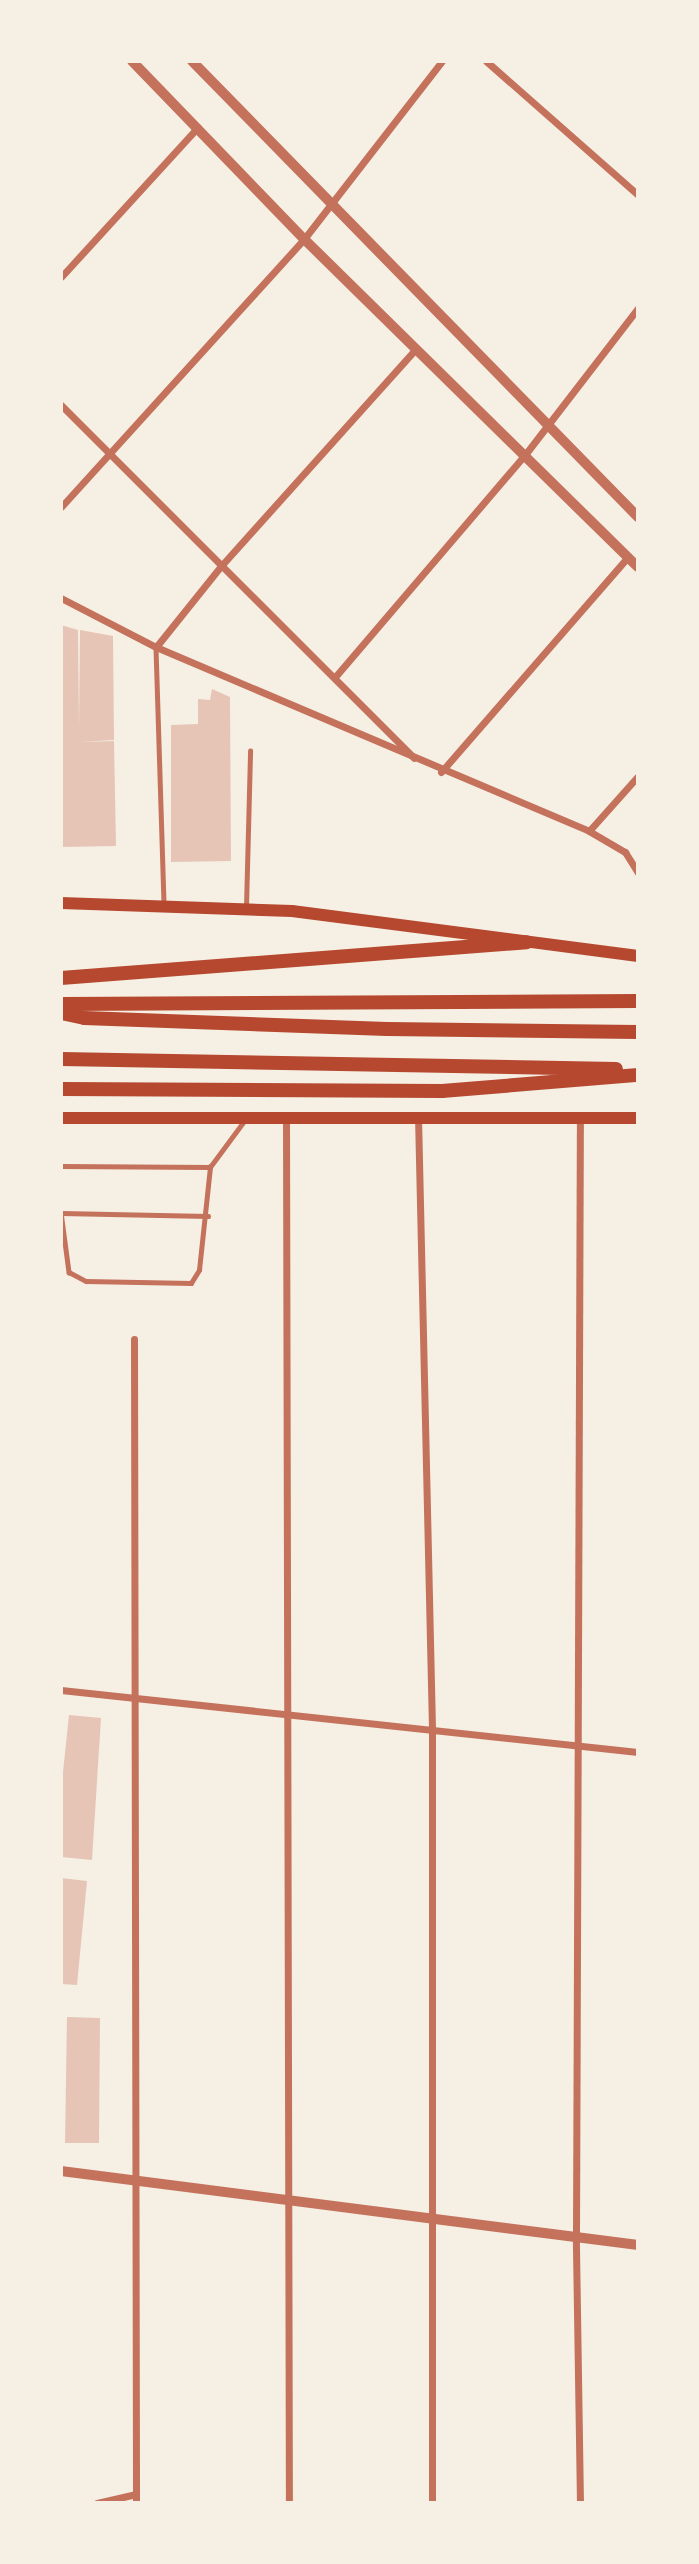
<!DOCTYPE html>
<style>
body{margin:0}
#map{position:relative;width:699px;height:2564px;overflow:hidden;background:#f6efe4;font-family:"Nunito Sans",sans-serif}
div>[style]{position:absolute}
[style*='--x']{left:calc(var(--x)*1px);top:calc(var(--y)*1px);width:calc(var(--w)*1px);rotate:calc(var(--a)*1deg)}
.building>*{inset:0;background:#e6c5b7}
.service>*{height:4.5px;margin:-2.25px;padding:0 2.25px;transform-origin:2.25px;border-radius:2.25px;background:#c5725c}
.minor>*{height:7px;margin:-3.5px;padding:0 3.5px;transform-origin:3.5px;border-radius:3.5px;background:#c5725c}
.tertiary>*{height:10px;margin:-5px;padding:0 5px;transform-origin:5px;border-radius:5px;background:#c5725c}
.primary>*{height:12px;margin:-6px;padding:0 6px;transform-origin:6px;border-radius:6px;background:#b5482f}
.motorway>*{height:14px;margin:-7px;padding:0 7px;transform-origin:7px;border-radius:7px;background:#b5482f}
span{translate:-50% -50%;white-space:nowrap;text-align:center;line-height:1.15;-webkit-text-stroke:6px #f6efe4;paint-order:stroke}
.frame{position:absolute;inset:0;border:63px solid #f6efe4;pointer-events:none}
</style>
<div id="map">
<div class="building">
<i style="clip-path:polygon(61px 625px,78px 630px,79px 728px,80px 630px,113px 636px,114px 740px,79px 742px,114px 741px,116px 846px,61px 847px)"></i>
<i style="clip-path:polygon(212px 689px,230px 697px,231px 861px,171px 862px,171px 725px,198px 724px,198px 699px,210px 700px)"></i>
<i style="clip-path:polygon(69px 1715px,101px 1718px,92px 1860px,61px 1857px,61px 1791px)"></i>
<i style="clip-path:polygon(61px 1878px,87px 1881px,77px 1985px,61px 1984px)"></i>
<i style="clip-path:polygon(67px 2017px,100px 2018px,99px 2143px,65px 2143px)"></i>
</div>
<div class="service">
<i style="--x:156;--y:648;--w:257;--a:88.2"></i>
<i style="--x:246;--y:907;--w:156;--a:-88.5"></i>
<i style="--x:61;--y:1166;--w:149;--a:0.4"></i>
<i style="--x:210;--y:1167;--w:57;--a:-53.5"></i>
<i style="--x:61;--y:1212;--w:61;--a:82.4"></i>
<i style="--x:69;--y:1272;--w:19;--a:28"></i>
<i style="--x:86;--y:1281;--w:105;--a:1.1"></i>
<i style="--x:191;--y:1283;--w:15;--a:-58"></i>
<i style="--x:199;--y:1270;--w:104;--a:-83.9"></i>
<i style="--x:61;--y:1213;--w:147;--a:1.2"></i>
</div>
<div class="minor">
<i style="--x:486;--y:61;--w:203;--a:41.4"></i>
<i style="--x:61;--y:277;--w:203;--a:-47.6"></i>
<i style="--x:61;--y:405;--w:499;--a:45"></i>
<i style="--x:61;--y:507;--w:362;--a:-47.8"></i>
<i style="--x:304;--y:239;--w:225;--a:-52.2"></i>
<i style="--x:61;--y:598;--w:107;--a:27.3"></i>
<i style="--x:156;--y:647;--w:470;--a:23"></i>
<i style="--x:589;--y:831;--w:42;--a:30.3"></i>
<i style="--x:625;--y:852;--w:25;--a:58"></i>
<i style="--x:156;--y:647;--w:104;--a:-51.3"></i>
<i style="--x:221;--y:566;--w:290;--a:-48.1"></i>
<i style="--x:335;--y:677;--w:291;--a:-49.5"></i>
<i style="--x:524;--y:456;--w:187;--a:-52.4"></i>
<i style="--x:441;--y:772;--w:285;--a:-49"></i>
<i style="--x:589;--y:831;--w:74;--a:-48.3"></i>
<i style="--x:286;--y:1116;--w:1387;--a:89.88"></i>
<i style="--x:418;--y:1116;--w:614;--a:88.69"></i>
<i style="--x:432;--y:1730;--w:773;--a:90"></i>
<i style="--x:134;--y:1339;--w:1164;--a:89.9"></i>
<i style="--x:61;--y:1690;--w:580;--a:6.13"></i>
<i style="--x:97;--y:2503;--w:39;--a:-13"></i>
<i style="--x:580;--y:2503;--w:267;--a:-90.9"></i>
<i style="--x:576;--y:2236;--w:1118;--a:-89.8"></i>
</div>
<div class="tertiary">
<i style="--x:132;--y:61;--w:248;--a:46"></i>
<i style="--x:304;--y:239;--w:468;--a:44.5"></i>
<i style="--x:192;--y:61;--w:638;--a:45.64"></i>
<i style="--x:61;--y:2171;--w:582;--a:7.31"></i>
</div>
<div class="primary">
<i style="--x:61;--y:903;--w:231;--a:2"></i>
<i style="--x:292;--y:911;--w:349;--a:7.4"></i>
<i style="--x:61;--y:1118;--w:577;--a:0"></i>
</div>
<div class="motorway">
<i style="--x:61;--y:978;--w:467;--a:-4.4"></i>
<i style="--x:61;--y:1004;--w:577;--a:-0.3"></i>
<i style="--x:61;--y:1013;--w:24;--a:12"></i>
<i style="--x:84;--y:1018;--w:303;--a:2.1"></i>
<i style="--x:387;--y:1029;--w:251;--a:0.7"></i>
<i style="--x:61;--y:1059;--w:555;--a:1.03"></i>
<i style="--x:61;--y:1089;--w:381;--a:0.3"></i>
<i style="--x:442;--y:1091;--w:197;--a:-4.7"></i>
</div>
<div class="frame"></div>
</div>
